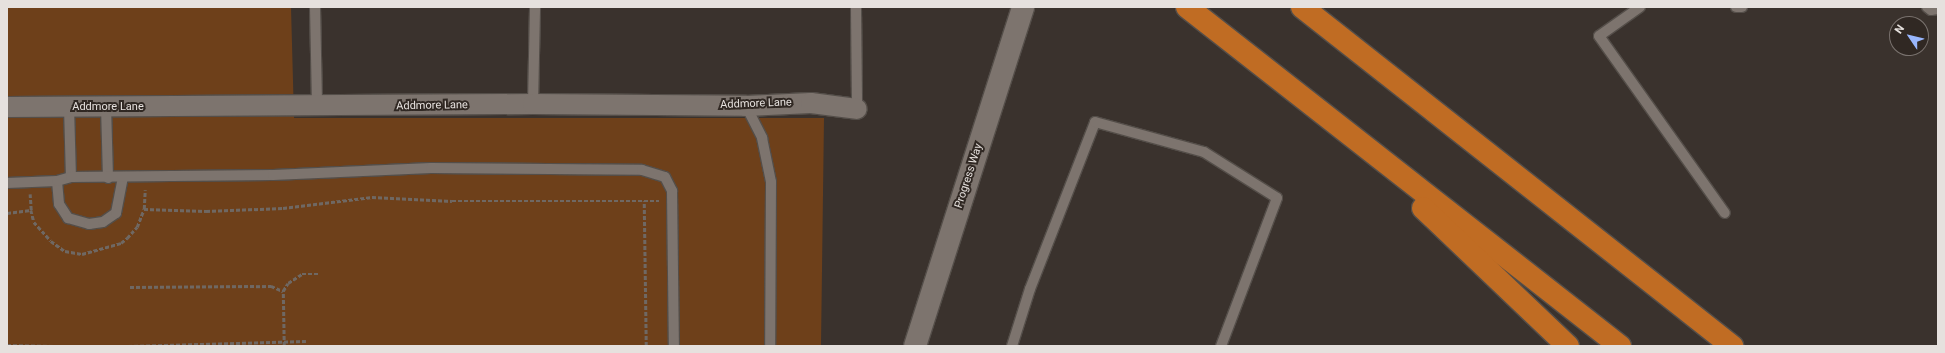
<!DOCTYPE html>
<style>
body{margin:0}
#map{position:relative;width:1945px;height:353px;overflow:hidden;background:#3a322d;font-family:Roboto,sans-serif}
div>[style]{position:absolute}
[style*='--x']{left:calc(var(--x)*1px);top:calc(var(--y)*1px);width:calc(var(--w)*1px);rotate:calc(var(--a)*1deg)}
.green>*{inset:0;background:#6e401a}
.path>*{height:2.5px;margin-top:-1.25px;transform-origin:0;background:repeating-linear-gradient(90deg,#6f6863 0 4px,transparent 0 6px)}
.roads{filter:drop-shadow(1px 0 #544e49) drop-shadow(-1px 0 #544e49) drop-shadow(0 1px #544e49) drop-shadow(0 -1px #544e49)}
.service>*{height:10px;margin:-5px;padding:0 5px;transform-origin:5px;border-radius:5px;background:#7d746e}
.minor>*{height:20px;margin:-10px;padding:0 10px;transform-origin:10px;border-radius:10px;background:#7d746e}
.tertiary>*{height:22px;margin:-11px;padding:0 11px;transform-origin:11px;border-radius:11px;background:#7d746e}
.motorway>*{height:22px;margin:-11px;padding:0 11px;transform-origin:11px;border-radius:11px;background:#c06c23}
span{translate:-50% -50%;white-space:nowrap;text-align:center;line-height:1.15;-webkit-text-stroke:4px #302823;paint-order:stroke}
.street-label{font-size:11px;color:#e6e1de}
.frame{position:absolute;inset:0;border:8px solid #e6e1de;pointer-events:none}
.north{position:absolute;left:1889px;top:16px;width:40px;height:40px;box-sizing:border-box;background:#302823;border:1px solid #79726e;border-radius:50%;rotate:305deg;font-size:11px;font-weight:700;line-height:16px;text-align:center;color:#e6e1de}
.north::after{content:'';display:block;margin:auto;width:14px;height:18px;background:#98b6fd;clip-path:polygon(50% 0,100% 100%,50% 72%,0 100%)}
</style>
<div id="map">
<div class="green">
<i style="clip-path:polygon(7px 7px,291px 7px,294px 118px,824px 118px,821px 346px,7px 346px)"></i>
</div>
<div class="path">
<i style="--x:144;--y:209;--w:62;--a:1.8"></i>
<i style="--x:206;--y:211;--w:77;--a:-2.2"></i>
<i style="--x:283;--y:208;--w:90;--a:-7"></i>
<i style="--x:372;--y:197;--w:80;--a:2.9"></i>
<i style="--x:452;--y:201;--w:192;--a:0"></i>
<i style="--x:31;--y:210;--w:12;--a:76"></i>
<i style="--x:34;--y:222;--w:25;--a:48"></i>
<i style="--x:51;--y:241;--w:17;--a:36"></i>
<i style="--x:65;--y:251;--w:17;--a:10"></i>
<i style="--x:82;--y:254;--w:41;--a:-15.8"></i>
<i style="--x:121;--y:243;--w:8;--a:-40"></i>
<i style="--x:127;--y:238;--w:15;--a:-48"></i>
<i style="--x:137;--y:227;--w:19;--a:-69"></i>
<i style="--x:144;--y:209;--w:19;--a:-87"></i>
<i style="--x:7;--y:213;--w:24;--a:-7"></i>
<i style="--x:31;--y:210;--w:16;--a:-94"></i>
<i style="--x:130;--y:287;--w:141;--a:-0.4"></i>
<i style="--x:271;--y:286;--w:13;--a:23"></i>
<i style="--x:7;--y:345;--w:47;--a:1.2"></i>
<i style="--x:128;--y:346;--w:178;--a:-1.6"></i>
<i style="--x:284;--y:346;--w:55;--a:-91"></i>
<i style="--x:283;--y:291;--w:9;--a:-58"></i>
<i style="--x:288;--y:283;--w:17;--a:-33"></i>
<i style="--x:302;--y:274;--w:16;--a:0"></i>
<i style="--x:646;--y:346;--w:145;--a:-90.8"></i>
<i style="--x:644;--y:201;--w:15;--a:0"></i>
</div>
<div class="roads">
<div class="service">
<i style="--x:315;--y:7;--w:99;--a:88.8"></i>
<i style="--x:856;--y:7;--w:102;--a:89.4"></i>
<i style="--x:1640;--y:7;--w:50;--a:144.7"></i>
<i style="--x:1599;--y:36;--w:217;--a:54.6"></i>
<i style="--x:1736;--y:7;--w:6;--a:0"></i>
<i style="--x:1927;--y:7;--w:5;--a:37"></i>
<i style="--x:1931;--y:10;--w:7;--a:-8"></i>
<i style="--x:533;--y:104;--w:97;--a:-88.8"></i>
<i style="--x:106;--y:106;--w:72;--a:88.4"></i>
<i style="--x:746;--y:106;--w:36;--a:63"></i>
<i style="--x:762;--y:138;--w:45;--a:78.4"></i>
<i style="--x:771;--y:182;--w:164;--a:90.3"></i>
<i style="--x:69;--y:107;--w:70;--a:88.4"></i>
<i style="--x:57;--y:181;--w:23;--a:85"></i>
<i style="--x:59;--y:204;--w:17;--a:57"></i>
<i style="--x:68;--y:218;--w:22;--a:16"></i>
<i style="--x:89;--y:224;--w:14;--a:-8"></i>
<i style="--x:103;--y:222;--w:16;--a:-35"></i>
<i style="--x:116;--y:213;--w:36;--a:-79"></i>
<i style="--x:7;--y:183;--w:50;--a:-2.3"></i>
<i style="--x:57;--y:181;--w:15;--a:-16"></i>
<i style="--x:71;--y:177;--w:202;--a:-0.6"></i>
<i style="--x:273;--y:175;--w:158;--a:-2.5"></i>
<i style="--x:431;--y:168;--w:211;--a:0.5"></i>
<i style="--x:642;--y:170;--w:24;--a:17"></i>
<i style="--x:665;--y:177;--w:16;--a:63"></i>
<i style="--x:672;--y:191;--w:155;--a:89.3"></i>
<i style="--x:1012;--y:346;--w:60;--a:-72.5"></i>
<i style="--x:1030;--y:289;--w:179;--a:-68.7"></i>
<i style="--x:1095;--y:122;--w:113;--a:15.4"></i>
<i style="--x:1204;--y:152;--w:86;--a:32.2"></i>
<i style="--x:1277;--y:198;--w:158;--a:110.7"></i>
</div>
<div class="minor">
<i style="--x:7;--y:107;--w:526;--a:-0.33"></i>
<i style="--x:533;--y:104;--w:213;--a:0.5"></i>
<i style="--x:746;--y:106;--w:65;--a:-2.6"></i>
<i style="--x:811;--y:103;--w:46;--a:7.4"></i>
</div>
<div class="tertiary">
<i style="--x:915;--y:346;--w:356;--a:-72.3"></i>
</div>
<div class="motorway">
<i style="--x:1187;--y:7;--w:550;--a:38.06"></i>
<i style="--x:1302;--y:7;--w:548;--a:38.25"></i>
<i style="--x:1423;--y:208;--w:200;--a:43.6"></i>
</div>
</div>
<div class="street-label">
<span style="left:756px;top:104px;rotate:-2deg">Addmore Lane</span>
<span style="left:432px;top:106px;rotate:-1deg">Addmore Lane</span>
<span style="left:108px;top:107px">Addmore Lane</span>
<span style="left:969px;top:176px;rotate:-72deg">Progress Way</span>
</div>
<div class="frame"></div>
<div class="north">N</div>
</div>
